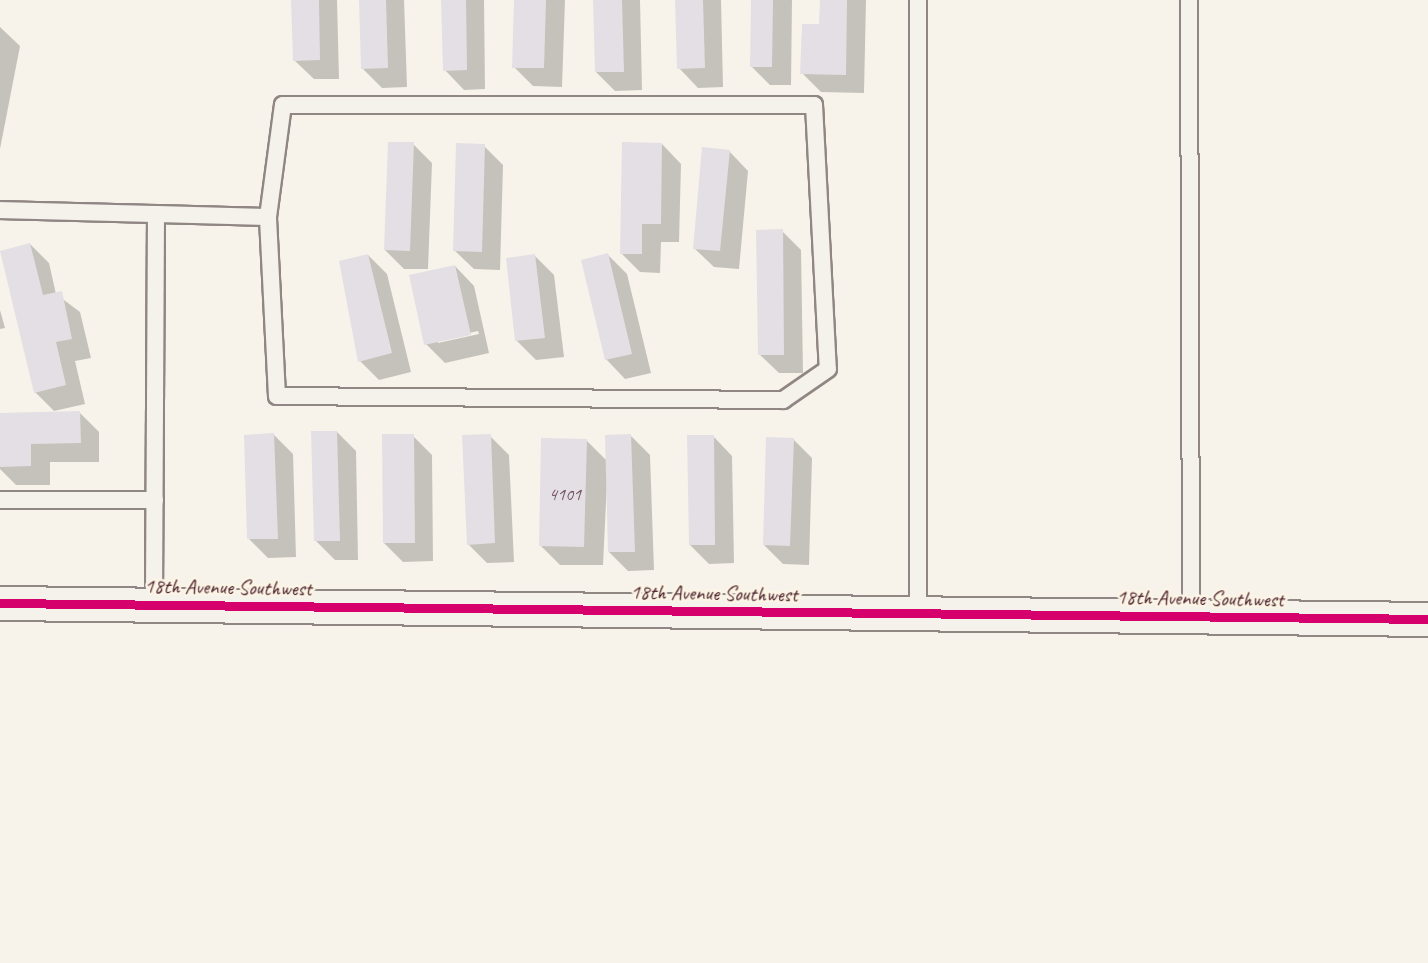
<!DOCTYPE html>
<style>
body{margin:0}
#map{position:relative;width:1428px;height:963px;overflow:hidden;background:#f7f3ea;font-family:Caveat,sans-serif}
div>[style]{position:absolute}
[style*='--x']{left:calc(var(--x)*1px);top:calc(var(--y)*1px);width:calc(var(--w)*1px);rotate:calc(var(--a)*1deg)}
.shadow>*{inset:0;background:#0003}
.building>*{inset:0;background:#e4dfe4}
.roads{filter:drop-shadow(2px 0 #908684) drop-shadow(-2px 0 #908684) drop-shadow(0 2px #908684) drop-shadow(0 -2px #908684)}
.lane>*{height:16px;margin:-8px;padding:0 8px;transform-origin:8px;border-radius:8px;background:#f5f2ec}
.street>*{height:33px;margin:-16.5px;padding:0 16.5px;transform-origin:16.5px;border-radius:16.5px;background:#f5f2ec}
.cycleway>*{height:9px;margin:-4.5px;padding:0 4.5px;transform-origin:4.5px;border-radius:4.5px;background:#d6006c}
span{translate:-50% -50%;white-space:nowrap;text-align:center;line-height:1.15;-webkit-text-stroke:5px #fcf5e5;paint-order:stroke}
.number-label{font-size:18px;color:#704f59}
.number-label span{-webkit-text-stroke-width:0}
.street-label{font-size:21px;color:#4a1f2b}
</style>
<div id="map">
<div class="shadow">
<i style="clip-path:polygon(293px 0,337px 0,339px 79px,314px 79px,294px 60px)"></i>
<i style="clip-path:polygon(360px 0,404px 0,407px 87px,382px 88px,362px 68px)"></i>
<i style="clip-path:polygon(443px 0,484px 0,485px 89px,464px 90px,445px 70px)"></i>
<i style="clip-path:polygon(515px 0,565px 0,562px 87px,533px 86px,514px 67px)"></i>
<i style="clip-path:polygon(594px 0,640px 0,642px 90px,615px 91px,596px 72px)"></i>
<i style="clip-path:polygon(677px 0,721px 0,723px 87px,698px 88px,679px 68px)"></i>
<i style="clip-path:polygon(752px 0,792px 0,791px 85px,770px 85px,751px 66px)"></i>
<i style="clip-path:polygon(821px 0,866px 0,864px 93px,821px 92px,802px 73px,821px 26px)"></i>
<i style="clip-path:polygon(0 27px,20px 46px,0 149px)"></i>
<i style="clip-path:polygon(413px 144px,432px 163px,428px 269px,404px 269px,385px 250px)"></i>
<i style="clip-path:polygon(662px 144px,681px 164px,679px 242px,661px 242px,660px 273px,640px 272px,621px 253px)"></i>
<i style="clip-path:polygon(484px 146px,503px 165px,500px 270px,474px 269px,454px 250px)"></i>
<i style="clip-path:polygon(729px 151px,748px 171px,739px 269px,714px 267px,694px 248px)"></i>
<i style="clip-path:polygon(782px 231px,801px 250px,803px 373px,779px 373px,759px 354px)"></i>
<i style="clip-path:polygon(30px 244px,49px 263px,56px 294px,80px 312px,91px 358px,75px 361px,85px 404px,54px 411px,35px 392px,2px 251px)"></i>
<i style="clip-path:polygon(368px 255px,387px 274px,411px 372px,379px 380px,360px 361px)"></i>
<i style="clip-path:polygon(608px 255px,627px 274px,651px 373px,625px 379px,606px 359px)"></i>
<i style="clip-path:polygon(535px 256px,554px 275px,564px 357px,536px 360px,517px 341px)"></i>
<i style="clip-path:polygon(evenodd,455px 266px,474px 286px,489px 353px,445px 363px,426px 344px,455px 266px,478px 331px,479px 334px,438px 343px,438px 340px,478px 331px)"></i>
<i style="clip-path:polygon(0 310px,5px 328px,0 329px)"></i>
<i style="clip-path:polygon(80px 413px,99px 432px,99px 462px,50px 462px,50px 485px,16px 485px,0 469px,0 414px)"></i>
<i style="clip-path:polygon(337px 432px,356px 451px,358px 560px,335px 560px,316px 541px)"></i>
<i style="clip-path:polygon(274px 435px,293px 454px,296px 557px,268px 558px,249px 539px)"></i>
<i style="clip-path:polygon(413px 436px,432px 455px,433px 561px,403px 562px,384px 543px)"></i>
<i style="clip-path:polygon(490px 436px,509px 455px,514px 562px,487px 563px,468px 544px)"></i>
<i style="clip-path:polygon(631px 436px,650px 455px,654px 570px,628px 571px,609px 552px,607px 482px,603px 565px,560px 565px,541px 546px,586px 440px,607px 461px)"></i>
<i style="clip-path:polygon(713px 436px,732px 456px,734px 563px,709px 564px,690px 545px)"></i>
<i style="clip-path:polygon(793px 439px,812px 458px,809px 565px,783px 564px,764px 545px)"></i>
</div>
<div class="building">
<i style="clip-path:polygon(291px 0,319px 0,320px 60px,293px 61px)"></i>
<i style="clip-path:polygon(359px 0,386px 0,388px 68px,361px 69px)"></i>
<i style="clip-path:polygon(441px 0,466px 0,467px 70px,443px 71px)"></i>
<i style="clip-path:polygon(514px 0,546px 0,544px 68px,512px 68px)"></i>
<i style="clip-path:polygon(593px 0,622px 0,624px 72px,595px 72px)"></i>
<i style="clip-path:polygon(675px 0,703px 0,705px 68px,677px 69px)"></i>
<i style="clip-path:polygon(751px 0,773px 0,772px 67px,750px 67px)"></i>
<i style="clip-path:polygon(820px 0,847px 0,846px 75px,800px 74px,802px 24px,819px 24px)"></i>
<i style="clip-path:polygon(388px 142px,414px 142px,410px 251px,384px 250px)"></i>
<i style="clip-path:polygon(622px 142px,662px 143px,661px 224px,642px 224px,642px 254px,620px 254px)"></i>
<i style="clip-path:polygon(456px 143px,485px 144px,482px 252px,453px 251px)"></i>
<i style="clip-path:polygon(702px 147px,730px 150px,720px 251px,693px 249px)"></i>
<i style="clip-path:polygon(783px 229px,784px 355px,758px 355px,756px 230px)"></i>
<i style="clip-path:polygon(30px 243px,43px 295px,62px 291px,72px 339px,56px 342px,66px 385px,34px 393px,0 251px)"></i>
<i style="clip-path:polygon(608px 253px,632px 354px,605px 360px,581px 260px)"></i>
<i style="clip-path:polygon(368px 254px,392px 353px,358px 362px,339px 261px)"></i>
<i style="clip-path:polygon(535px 254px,545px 338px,515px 341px,506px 258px)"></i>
<i style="clip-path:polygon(455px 265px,471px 335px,424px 345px,409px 275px)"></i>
<i style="clip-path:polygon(80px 411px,81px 443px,31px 444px,31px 466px,0 467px,0 413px)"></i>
<i style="clip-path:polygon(311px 431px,337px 431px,340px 541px,314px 541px)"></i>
<i style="clip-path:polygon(274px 433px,278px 539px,247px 539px,244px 435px)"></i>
<i style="clip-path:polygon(382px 434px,414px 434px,415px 543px,383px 543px)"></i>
<i style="clip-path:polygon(491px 434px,495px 543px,467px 545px,462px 435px)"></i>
<i style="clip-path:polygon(631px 434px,635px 552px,608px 552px,605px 435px)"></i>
<i style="clip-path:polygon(687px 435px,714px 435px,715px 545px,689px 545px)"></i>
<i style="clip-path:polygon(766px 437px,794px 438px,790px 546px,763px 545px)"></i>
<i style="clip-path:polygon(541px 438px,587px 439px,584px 547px,539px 546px)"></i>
</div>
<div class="roads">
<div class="lane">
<i style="--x:918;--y:0;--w:613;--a:90"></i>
<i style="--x:1189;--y:0;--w:616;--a:89.81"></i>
<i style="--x:283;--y:105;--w:531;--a:0"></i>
<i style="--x:814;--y:105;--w:264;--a:87"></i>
<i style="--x:828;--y:369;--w:55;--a:145.4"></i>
<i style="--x:783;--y:400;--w:506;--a:-179.55"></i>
<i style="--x:277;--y:396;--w:179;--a:-92.9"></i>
<i style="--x:268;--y:217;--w:113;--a:-82.4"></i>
<i style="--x:0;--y:210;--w:156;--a:1.5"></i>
<i style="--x:156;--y:214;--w:390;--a:90.3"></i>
<i style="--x:156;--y:214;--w:112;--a:1.5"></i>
<i style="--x:0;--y:500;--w:155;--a:0"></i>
</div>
<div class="street">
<i style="--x:0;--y:603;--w:1428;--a:0.64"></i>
</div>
</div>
<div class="cycleway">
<i style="--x:0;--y:603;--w:1428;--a:0.64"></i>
</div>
<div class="number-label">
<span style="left:565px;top:494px">4101</span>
</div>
<div class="street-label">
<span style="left:228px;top:587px;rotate:1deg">18th Avenue Southwest</span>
<span style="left:714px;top:593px;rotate:1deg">18th Avenue Southwest</span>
<span style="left:1200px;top:598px;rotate:1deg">18th Avenue Southwest</span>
</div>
</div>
